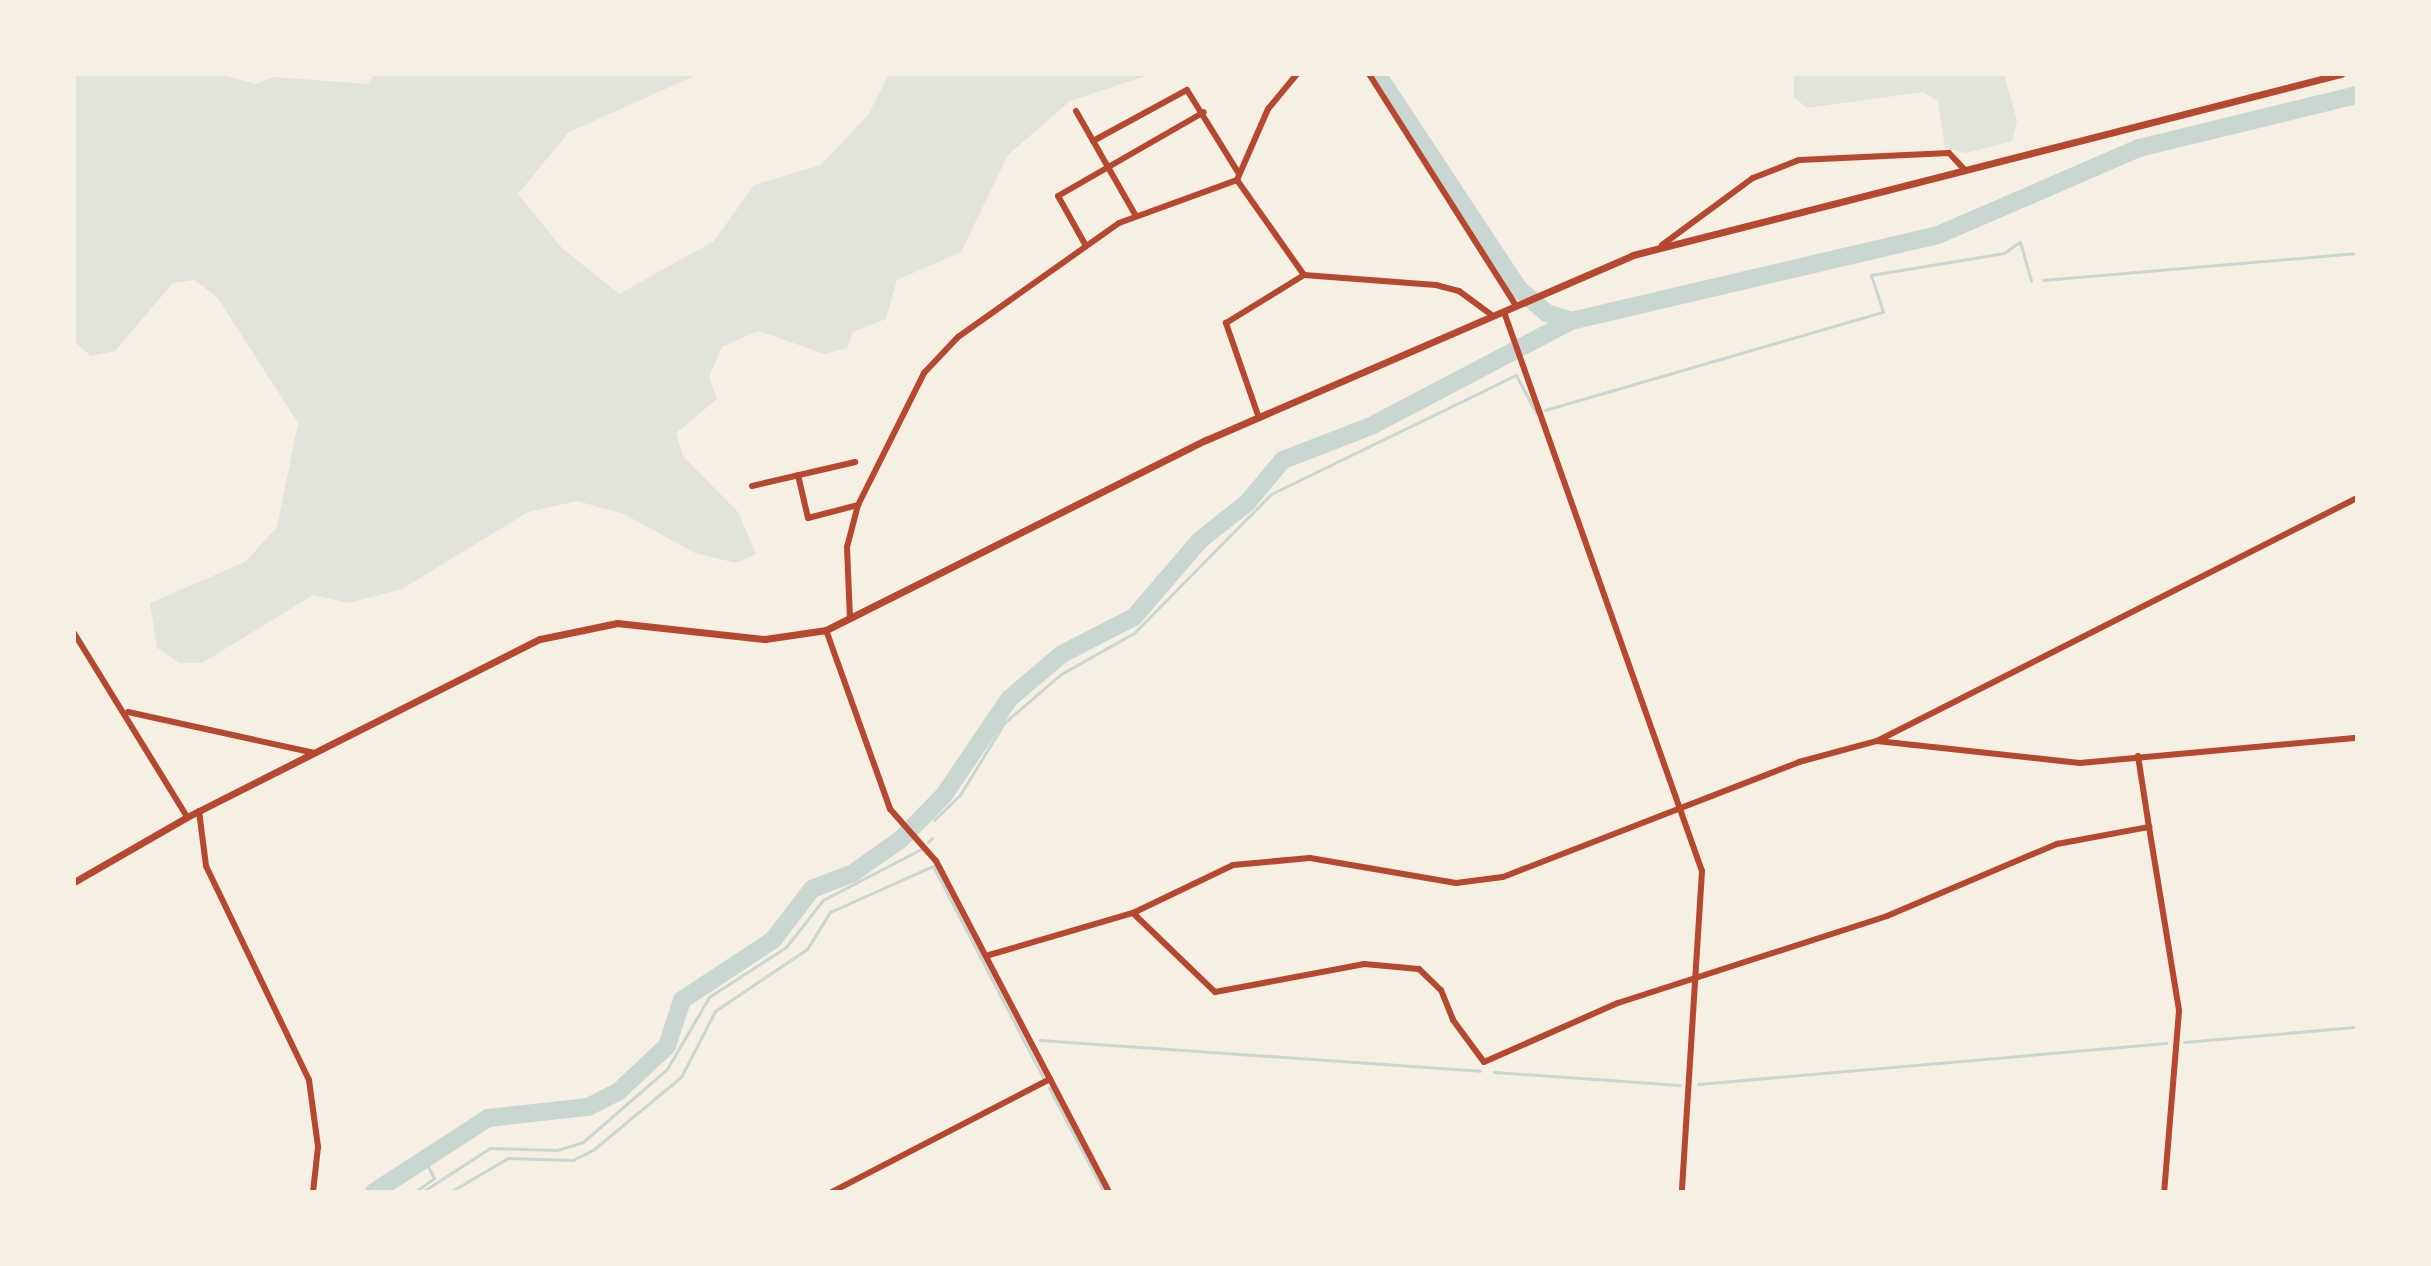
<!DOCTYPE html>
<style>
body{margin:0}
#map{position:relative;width:2431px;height:1266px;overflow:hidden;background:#f6efe4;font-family:"DejaVu Sans",sans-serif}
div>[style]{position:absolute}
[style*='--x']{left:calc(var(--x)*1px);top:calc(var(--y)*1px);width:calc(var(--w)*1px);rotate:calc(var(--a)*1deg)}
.green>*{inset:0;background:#e2e4dc}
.stream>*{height:3px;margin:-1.5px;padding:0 1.5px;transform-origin:1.5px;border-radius:1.5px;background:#c9d6d2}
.river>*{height:18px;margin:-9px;padding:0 9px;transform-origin:9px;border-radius:9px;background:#c9d6d2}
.minor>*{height:6px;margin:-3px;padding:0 3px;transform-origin:3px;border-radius:3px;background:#b5482f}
.tertiary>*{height:7px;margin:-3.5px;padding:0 3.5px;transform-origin:3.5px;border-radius:3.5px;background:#b5482f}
span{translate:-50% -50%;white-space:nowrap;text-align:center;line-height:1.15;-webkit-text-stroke:8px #f6efe4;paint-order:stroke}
.frame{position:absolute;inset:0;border:76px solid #f6efe4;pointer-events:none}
</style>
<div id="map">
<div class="green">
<i style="clip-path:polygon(74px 74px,218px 74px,256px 84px,274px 77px,367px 84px,375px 74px,699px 74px,569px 132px,518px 194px,562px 248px,619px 294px,714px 241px,754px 185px,821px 165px,868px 115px,889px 74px,1152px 74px,1070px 101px,1008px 155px,961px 252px,897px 280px,886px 319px,853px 332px,847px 348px,825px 354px,758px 331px,722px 347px,709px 377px,717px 399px,676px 433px,683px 456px,738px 512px,756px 554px,736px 563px,695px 553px,624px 514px,577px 501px,528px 512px,402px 589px,349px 603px,313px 595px,202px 663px,180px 663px,157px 648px,150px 603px,245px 562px,277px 527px,298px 423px,217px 297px,194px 280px,173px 283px,115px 351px,91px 356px,74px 341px)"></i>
<i style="clip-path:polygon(1794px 74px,2004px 74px,2017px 121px,2012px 141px,1967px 153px,1945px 149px,1938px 101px,1923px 92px,1807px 108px,1794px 97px)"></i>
</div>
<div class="stream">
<i style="--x:2043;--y:280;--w:315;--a:-4.9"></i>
<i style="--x:1545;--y:410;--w:352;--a:-16.2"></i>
<i style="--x:1883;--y:312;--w:39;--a:-108"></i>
<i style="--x:1871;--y:275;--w:135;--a:-9.4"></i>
<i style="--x:2004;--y:253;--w:19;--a:-35"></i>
<i style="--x:2020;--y:242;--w:40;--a:74"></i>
<i style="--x:934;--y:820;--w:36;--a:-44"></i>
<i style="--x:960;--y:795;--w:84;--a:-58.6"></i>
<i style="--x:1004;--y:723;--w:75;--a:-40.7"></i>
<i style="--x:1061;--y:674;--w:84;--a:-29.3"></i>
<i style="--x:1134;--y:633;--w:195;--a:-45.4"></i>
<i style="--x:1271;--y:494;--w:272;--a:-25.9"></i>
<i style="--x:1516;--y:375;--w:43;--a:62.2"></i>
<i style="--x:928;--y:842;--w:6;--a:-45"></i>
<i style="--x:1040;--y:1040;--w:441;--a:4"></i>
<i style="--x:2184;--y:1042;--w:174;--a:-5"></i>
<i style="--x:1494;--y:1072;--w:186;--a:4"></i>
<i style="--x:1698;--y:1084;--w:470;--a:-5"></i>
<i style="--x:1049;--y:1088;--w:118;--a:62.1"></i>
<i style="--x:415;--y:1192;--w:24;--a:-36"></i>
<i style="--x:434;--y:1178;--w:25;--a:-117"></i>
<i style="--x:422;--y:1192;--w:81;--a:-32.9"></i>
<i style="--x:490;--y:1148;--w:67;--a:1.7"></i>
<i style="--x:557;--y:1150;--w:27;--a:-17"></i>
<i style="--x:583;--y:1142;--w:111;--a:-41"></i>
<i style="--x:667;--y:1069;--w:83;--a:-59.7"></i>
<i style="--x:709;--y:997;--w:92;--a:-33"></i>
<i style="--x:786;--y:947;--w:60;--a:-51.8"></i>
<i style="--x:823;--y:900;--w:110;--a:-27.5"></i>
<i style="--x:450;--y:1192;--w:67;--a:-30.4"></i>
<i style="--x:508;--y:1158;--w:65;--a:1.8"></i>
<i style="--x:573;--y:1160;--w:22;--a:-27"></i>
<i style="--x:593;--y:1150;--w:114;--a:-39.7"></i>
<i style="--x:681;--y:1077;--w:74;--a:-62.7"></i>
<i style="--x:715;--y:1011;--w:111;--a:-34"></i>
<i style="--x:807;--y:949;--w:44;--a:-58.1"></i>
<i style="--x:830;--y:912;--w:113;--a:-24.1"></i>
<i style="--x:933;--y:866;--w:238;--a:62.5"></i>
</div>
<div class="river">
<i style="--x:1377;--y:74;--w:258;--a:56.6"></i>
<i style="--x:1519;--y:289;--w:37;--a:41"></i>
<i style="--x:1547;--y:313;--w:25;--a:18"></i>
<i style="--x:374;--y:1192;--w:136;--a:-33"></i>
<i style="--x:488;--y:1118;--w:101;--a:-6.3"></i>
<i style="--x:588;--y:1107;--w:35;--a:-27"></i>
<i style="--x:619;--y:1091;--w:66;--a:-43.2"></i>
<i style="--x:667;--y:1046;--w:48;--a:-71.9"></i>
<i style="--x:682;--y:1000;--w:109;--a:-33.4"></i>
<i style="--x:773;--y:940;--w:64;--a:-52.6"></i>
<i style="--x:812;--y:889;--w:44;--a:-21.3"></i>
<i style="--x:853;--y:873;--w:57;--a:-35.1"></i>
<i style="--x:900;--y:840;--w:63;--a:-45.6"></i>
<i style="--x:944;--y:795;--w:116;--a:-55.9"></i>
<i style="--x:1009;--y:699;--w:70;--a:-40.3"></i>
<i style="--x:1062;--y:654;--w:81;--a:-27.2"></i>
<i style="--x:1134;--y:617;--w:101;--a:-49.4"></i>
<i style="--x:1200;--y:540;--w:60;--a:-38.2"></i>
<i style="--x:1247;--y:503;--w:56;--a:-50.1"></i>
<i style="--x:1283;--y:460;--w:94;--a:-21.1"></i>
<i style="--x:1371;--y:426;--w:226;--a:-27.7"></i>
<i style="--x:1571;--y:321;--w:377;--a:-13.2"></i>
<i style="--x:1938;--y:235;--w:219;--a:-23.4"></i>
<i style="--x:2139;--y:148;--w:224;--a:-13.7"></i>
</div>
<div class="minor">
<i style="--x:1297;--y:74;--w:45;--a:129.6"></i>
<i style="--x:1268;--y:109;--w:77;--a:113.6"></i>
<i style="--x:1237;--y:180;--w:116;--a:54.8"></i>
<i style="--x:1369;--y:74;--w:275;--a:57.6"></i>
<i style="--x:1076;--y:111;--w:121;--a:60.3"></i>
<i style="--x:1093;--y:141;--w:107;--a:-28.5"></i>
<i style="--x:1187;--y:90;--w:99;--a:58.2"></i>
<i style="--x:1662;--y:245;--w:113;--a:-36.4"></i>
<i style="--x:1753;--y:178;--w:49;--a:-21.4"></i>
<i style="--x:1799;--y:160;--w:150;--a:-2.7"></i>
<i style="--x:1949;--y:153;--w:21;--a:47"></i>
<i style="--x:1086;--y:246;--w:57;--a:-119.2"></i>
<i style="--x:1058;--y:196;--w:168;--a:-29.9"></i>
<i style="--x:1504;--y:312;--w:593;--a:70.5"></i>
<i style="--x:1702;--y:871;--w:322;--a:93.6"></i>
<i style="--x:1259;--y:418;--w:101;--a:-109.2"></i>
<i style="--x:1226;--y:323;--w:92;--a:-31.6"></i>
<i style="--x:1304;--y:275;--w:132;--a:4.3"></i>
<i style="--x:1436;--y:285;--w:24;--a:15"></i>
<i style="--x:1459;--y:291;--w:42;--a:36.3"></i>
<i style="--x:798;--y:475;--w:44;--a:76.9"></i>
<i style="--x:808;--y:518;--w:52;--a:-14.6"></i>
<i style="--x:752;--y:486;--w:106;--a:-13.1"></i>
<i style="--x:850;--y:619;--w:72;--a:-92.4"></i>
<i style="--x:847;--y:547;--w:43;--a:-75.3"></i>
<i style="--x:858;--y:505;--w:148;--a:-63.4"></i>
<i style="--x:924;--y:373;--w:50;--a:-46.6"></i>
<i style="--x:958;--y:337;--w:197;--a:-35.3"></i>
<i style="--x:1119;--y:223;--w:126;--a:-20"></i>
<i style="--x:826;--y:630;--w:190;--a:70.3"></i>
<i style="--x:890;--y:809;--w:69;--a:48.5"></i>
<i style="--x:936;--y:861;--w:246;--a:62.4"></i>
<i style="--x:1050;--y:1079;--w:246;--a:152.6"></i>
<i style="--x:74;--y:633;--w:216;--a:58.4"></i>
<i style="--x:128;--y:712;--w:190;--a:12.4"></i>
<i style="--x:1877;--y:741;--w:204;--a:6.2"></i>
<i style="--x:2080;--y:763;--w:278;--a:-5.2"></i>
<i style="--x:199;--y:811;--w:55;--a:82.7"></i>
<i style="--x:206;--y:866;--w:237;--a:64.3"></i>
<i style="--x:309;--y:1080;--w:68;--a:82.3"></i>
<i style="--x:318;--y:1147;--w:45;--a:96.3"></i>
<i style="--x:2149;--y:827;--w:186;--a:80.7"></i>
<i style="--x:2179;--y:1011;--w:182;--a:94.7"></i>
<i style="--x:1133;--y:913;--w:114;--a:43.9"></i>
<i style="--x:1215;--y:992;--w:152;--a:-10.6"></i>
<i style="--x:1364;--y:964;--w:55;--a:5.2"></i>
<i style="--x:1419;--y:969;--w:30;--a:44"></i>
<i style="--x:1441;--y:990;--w:32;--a:68"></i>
<i style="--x:1453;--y:1020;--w:52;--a:53.6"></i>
<i style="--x:1484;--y:1062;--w:146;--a:-23.8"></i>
<i style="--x:1618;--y:1003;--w:283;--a:-17.9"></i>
<i style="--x:1887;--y:916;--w:185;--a:-23"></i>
<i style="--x:2057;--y:844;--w:94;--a:-10.5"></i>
<i style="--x:2149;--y:827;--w:72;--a:-98.8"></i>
<i style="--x:989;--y:955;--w:150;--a:-16.3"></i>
<i style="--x:1133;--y:913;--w:111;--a:-25.6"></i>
<i style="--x:1233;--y:865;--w:77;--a:-5.2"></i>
<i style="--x:1310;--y:858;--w:148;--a:9.7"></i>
<i style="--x:1456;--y:883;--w:47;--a:-7.3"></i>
<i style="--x:1503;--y:877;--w:318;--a:-21.2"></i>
<i style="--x:1799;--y:762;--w:81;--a:-15.1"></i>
<i style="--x:1877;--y:741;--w:538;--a:-26.85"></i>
<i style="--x:1050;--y:1079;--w:127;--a:62.4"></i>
</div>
<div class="tertiary">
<i style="--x:74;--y:882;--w:130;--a:-29.9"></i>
<i style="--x:187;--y:817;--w:395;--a:-26.8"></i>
<i style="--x:540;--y:639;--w:79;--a:-11.7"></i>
<i style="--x:617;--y:623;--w:149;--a:6.2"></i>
<i style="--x:765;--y:639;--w:62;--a:-8.4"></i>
<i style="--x:826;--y:630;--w:425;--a:-26.6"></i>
<i style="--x:1206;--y:440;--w:465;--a:-23.4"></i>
<i style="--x:1633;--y:255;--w:731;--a:-14.34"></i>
</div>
<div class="frame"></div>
</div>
